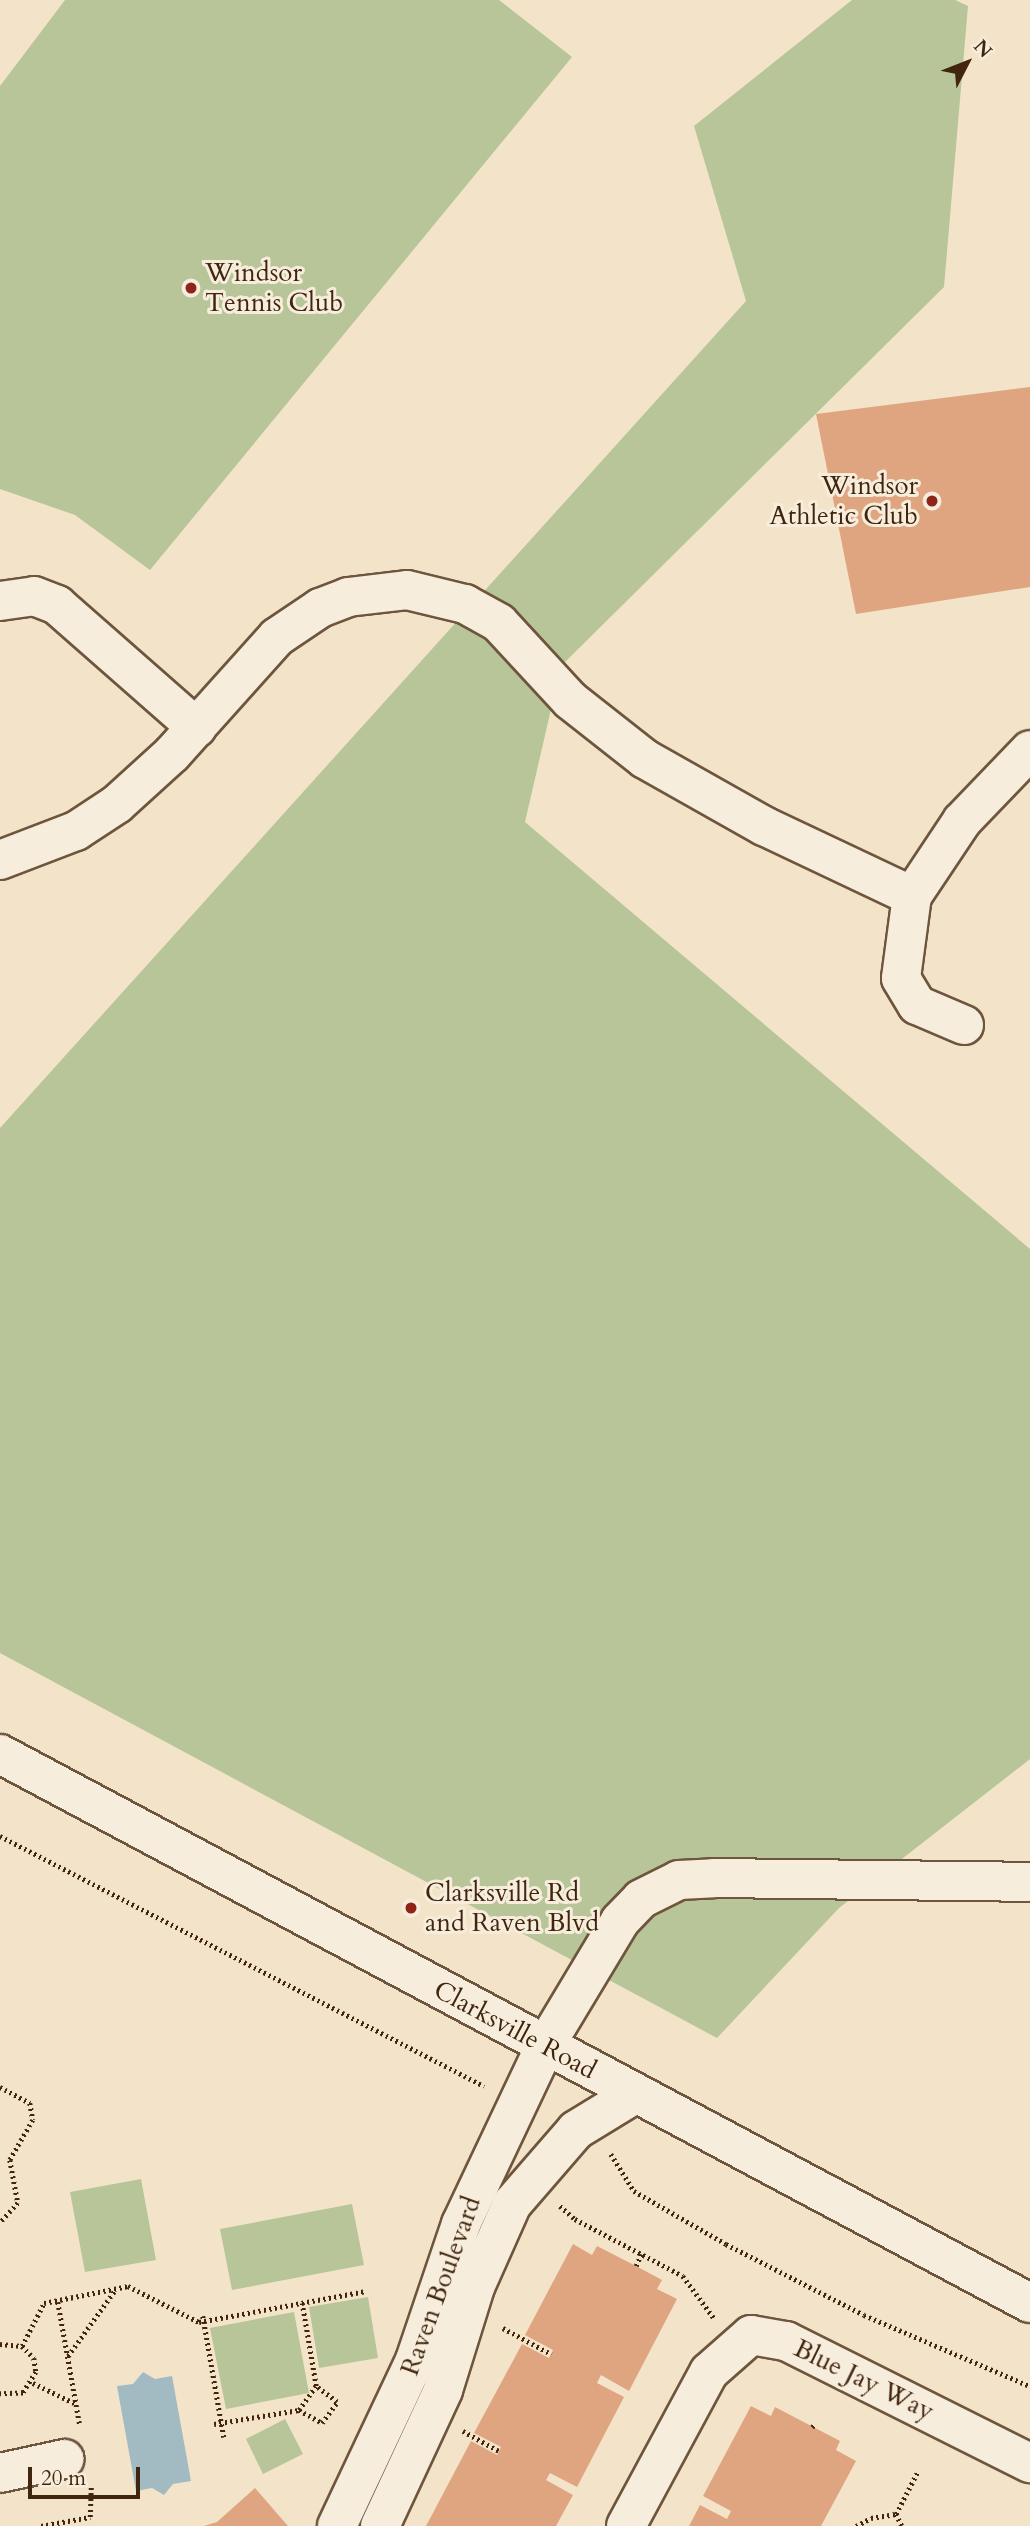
<!DOCTYPE html>
<style>
body{margin:0}
#map{position:relative;width:1030px;height:2526px;overflow:hidden;background:#f3e4c9;font-family:Cardo,serif}
div>[style]{position:absolute}
[style*='--x']{left:calc(var(--x)*1px);top:calc(var(--y)*1px);width:calc(var(--w)*1px);rotate:calc(var(--a)*1deg)}
.green>*{inset:0;background:#b7c599}
.water>*{inset:0;background:#a2bbc2}
.building>*{inset:0;background:#dfa581}
.path>*{height:4.5px;margin-top:-2.25px;transform-origin:0;background:repeating-linear-gradient(90deg,#41250e 0 2px,transparent 0 5.5px)}
.roads{filter:drop-shadow(2px 0 #6e553d) drop-shadow(-2px 0 #6e553d) drop-shadow(0 2px #6e553d) drop-shadow(0 -2px #6e553d)}
.minor>*{height:38px;margin:-19px;padding:0 19px;transform-origin:19px;border-radius:19px;background:#f7eddc}
.dots>*{width:19px;height:19px;translate:-50% -50%;box-sizing:border-box;border:4px solid #f7eddc;border-radius:50%}
span{translate:-50% -50%;white-space:nowrap;text-align:center;line-height:1.15;-webkit-text-stroke:6px #f7eddc;paint-order:stroke}
.poi-label{font-size:26px;color:#41250e}
.left{translate:0 -50%;text-align:left}
.right{translate:-100% -50%;text-align:right}
.street-label{font-size:26px;color:#41250e}
.north{position:absolute;left:932px;top:28px;width:70px;height:70px;-webkit-text-stroke:5px #f7eddc;paint-order:stroke;rotate:48deg;font-size:19px;font-weight:700;line-height:28px;text-align:center;color:#41250e}
.north::after{content:'';display:block;margin:auto;width:24px;height:32px;background:#41250e;clip-path:polygon(50% 0,100% 100%,50% 72%,0 100%)}
.scale{position:absolute;left:28px;top:2467px;width:112px;height:32px;box-sizing:border-box;border:4px solid #41250e;border-top:0;padding-left:9px;font-size:21px;line-height:24px;white-space:nowrap;color:#41250e;-webkit-text-stroke:5px #f7eddc;paint-order:stroke}
</style>
<div id="map">
<div class="green">
<i style="clip-path:polygon(65px 0,499px 0,572px 57px,150px 570px,75px 515px,0 489px,0 86px)"></i>
<i style="clip-path:polygon(852px 0,955px 0,968px 6px,944px 287px,561px 666px,525px 822px,1030px 1249px,1030px 1759px,839px 1908px,717px 2038px,0 1653px,0 1128px,746px 301px,694px 126px)"></i>
<i style="clip-path:polygon(141px 2179px,156px 2260px,85px 2272px,70px 2192px)"></i>
<i style="clip-path:polygon(352px 2204px,364px 2265px,232px 2290px,220px 2229px)"></i>
<i style="clip-path:polygon(368px 2297px,378px 2358px,319px 2368px,309px 2307px)"></i>
<i style="clip-path:polygon(294px 2312px,309px 2393px,226px 2409px,210px 2328px)"></i>
<i style="clip-path:polygon(285px 2419px,303px 2454px,263px 2474px,246px 2439px)"></i>
</div>
<div class="water">
<i style="clip-path:polygon(143px 2372px,155px 2379px,172px 2376px,191px 2481px,173px 2484px,164px 2495px,152px 2488px,136px 2491px,117px 2386px,133px 2384px)"></i>
</div>
<div class="building">
<i style="clip-path:polygon(1030px 387px,1030px 587px,856px 614px,816px 414px)"></i>
<i style="clip-path:polygon(573px 2244px,592px 2255px,597px 2246px,636px 2266px,662px 2280px,657px 2289px,677px 2299px,629px 2391px,601px 2375px,597px 2383px,624px 2397px,577px 2487px,550px 2473px,546px 2480px,573px 2495px,556px 2526px,426px 2526px,471px 2441px,497px 2455px,501px 2447px,474px 2433px,522px 2344px,549px 2358px,553px 2350px,525px 2335px)"></i>
<i style="clip-path:polygon(751px 2406px,771px 2416px,775px 2407px,840px 2441px,836px 2450px,856px 2461px,821px 2526px,689px 2526px,700px 2505px,727px 2519px,731px 2511px,703px 2496px)"></i>
<i style="clip-path:polygon(255px 2488px,288px 2526px,204px 2526px,217px 2522px)"></i>
</div>
<div class="path">
<i style="--x:0;--y:1836;--w:545;--a:27.32"></i>
<i style="--x:0;--y:2087;--w:34;--a:28"></i>
<i style="--x:30;--y:2103;--w:17;--a:80"></i>
<i style="--x:33;--y:2120;--w:46;--a:119.9"></i>
<i style="--x:10;--y:2160;--w:44;--a:79.5"></i>
<i style="--x:18;--y:2203;--w:27;--a:132"></i>
<i style="--x:611;--y:2154;--w:44;--a:58.1"></i>
<i style="--x:634;--y:2191;--w:106;--a:29.9"></i>
<i style="--x:726;--y:2244;--w:155;--a:27.2"></i>
<i style="--x:864;--y:2315;--w:181;--a:23.2"></i>
<i style="--x:560;--y:2206;--w:20;--a:41"></i>
<i style="--x:575;--y:2219;--w:122;--a:27.8"></i>
<i style="--x:683;--y:2276;--w:52;--a:53.6"></i>
<i style="--x:636;--y:2266;--w:13;--a:-67"></i>
<i style="--x:58;--y:2302;--w:125;--a:79.9"></i>
<i style="--x:203;--y:2316;--w:123;--a:80.2"></i>
<i style="--x:503;--y:2328;--w:55;--a:28.4"></i>
<i style="--x:0;--y:2344;--w:22;--a:5"></i>
<i style="--x:22;--y:2346;--w:17;--a:45"></i>
<i style="--x:34;--y:2358;--w:14;--a:82"></i>
<i style="--x:36;--y:2372;--w:25;--a:122"></i>
<i style="--x:23;--y:2393;--w:23;--a:178"></i>
<i style="--x:22;--y:2346;--w:48;--a:-62.9"></i>
<i style="--x:44;--y:2303;--w:86;--a:-11.4"></i>
<i style="--x:128;--y:2286;--w:80;--a:26.9"></i>
<i style="--x:199;--y:2322;--w:170;--a:-10.5"></i>
<i style="--x:68;--y:2356;--w:81;--a:-54.5"></i>
<i style="--x:33;--y:2383;--w:48;--a:26"></i>
<i style="--x:299;--y:2410;--w:26;--a:29"></i>
<i style="--x:322;--y:2423;--w:26;--a:-54"></i>
<i style="--x:337;--y:2402;--w:26;--a:-143"></i>
<i style="--x:214;--y:2424;--w:86;--a:-9.4"></i>
<i style="--x:299;--y:2410;--w:29;--a:-55"></i>
<i style="--x:316;--y:2386;--w:84;--a:-99.6"></i>
<i style="--x:812;--y:2427;--w:3;--a:-45"></i>
<i style="--x:463;--y:2431;--w:41;--a:29.1"></i>
<i style="--x:896;--y:2514;--w:48;--a:-62.9"></i>
<i style="--x:41;--y:2526;--w:50;--a:-10.4"></i>
<i style="--x:90;--y:2517;--w:32;--a:-88"></i>
<i style="--x:856;--y:2526;--w:17;--a:-28"></i>
<i style="--x:871;--y:2518;--w:25;--a:-9"></i>
<i style="--x:896;--y:2514;--w:13;--a:63"></i>
</div>
<div class="roads">
<div class="minor">
<i style="--x:0;--y:601;--w:34;--a:-8"></i>
<i style="--x:34;--y:596;--w:25;--a:21"></i>
<i style="--x:57;--y:605;--w:186;--a:41.3"></i>
<i style="--x:0;--y:860;--w:81;--a:-20.9"></i>
<i style="--x:76;--y:831;--w:49;--a:-33.4"></i>
<i style="--x:117;--y:804;--w:74;--a:-42.3"></i>
<i style="--x:172;--y:754;--w:157;--a:-48.1"></i>
<i style="--x:277;--y:637;--w:52;--a:-34"></i>
<i style="--x:320;--y:608;--w:30;--a:-21"></i>
<i style="--x:348;--y:597;--w:59;--a:-6.8"></i>
<i style="--x:407;--y:590;--w:60;--a:13.6"></i>
<i style="--x:465;--y:604;--w:39;--a:29"></i>
<i style="--x:499;--y:623;--w:105;--a:47.3"></i>
<i style="--x:570;--y:700;--w:95;--a:38.2"></i>
<i style="--x:645;--y:759;--w:137;--a:29.4"></i>
<i style="--x:764;--y:826;--w:164;--a:25.3"></i>
<i style="--x:964;--y:1025;--w:51;--a:-156.9"></i>
<i style="--x:917;--y:1005;--w:31;--a:-121"></i>
<i style="--x:901;--y:978;--w:83;--a:-82.4"></i>
<i style="--x:912;--y:896;--w:90;--a:-56.3"></i>
<i style="--x:962;--y:821;--w:98;--a:-46.2"></i>
<i style="--x:0;--y:1754;--w:1167;--a:28.06"></i>
<i style="--x:0;--y:2473;--w:66;--a:-12.3"></i>
<i style="--x:337;--y:2526;--w:183;--a:-64.8"></i>
<i style="--x:415;--y:2360;--w:144;--a:-71.3"></i>
<i style="--x:461;--y:2224;--w:197;--a:-64.7"></i>
<i style="--x:545;--y:2046;--w:146;--a:-59"></i>
<i style="--x:620;--y:1921;--w:30;--a:-46"></i>
<i style="--x:641;--y:1899;--w:42;--a:-26.6"></i>
<i style="--x:679;--y:1880;--w:35;--a:-3"></i>
<i style="--x:714;--y:1878;--w:316;--a:0.7"></i>
<i style="--x:380;--y:2526;--w:150;--a:-65.1"></i>
<i style="--x:443;--y:2390;--w:108;--a:-72.7"></i>
<i style="--x:475;--y:2287;--w:91;--a:-66"></i>
<i style="--x:512;--y:2204;--w:98;--a:-49.1"></i>
<i style="--x:576;--y:2130;--w:69;--a:-31.4"></i>
<i style="--x:626;--y:2526;--w:175;--a:-61.7"></i>
<i style="--x:709;--y:2372;--w:56;--a:-41.4"></i>
<i style="--x:751;--y:2335;--w:36;--a:10"></i>
<i style="--x:786;--y:2341;--w:273;--a:26.6"></i>
</div>
</div>
<div class="dots">
<i style="left:191px;top:288px;background:#8f2418"></i>
<i style="left:932px;top:501px;background:#8f2418"></i>
<i style="left:411px;top:1908px;background:#8f2418"></i>
</div>
<div class="poi-label">
<span class="left" style="left:205px;top:288px">Windsor<br>Tennis Club</span>
<span class="right" style="left:918px;top:501px">Windsor<br>Athletic Club</span>
<span class="left" style="left:425px;top:1908px">Clarksville Rd<br>and Raven Blvd</span>
</div>
<div class="street-label">
<span style="left:515px;top:2030px;rotate:28deg">Clarksville Road</span>
<span style="left:441px;top:2286px;rotate:-70deg">Raven Boulevard</span>
<span style="left:864px;top:2380px;rotate:26deg">Blue Jay Way</span>
</div>
<div class="north">N</div>
<div class="scale">20 m</div>
</div>
